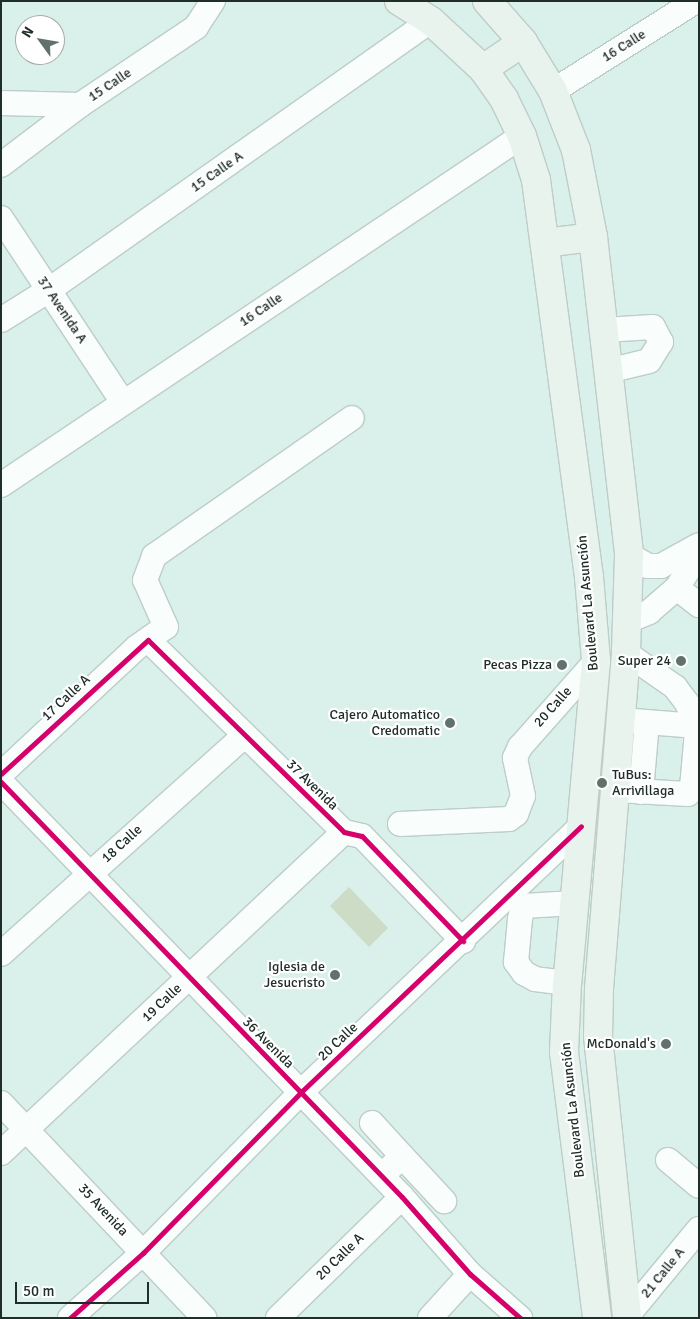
<!DOCTYPE html>
<meta charset="utf-8">
<style>
body{margin:0}
#map{position:relative;width:700px;height:1319px;overflow:hidden;background:#daf0ea;font-family:Signika,sans-serif}
div>[style]{position:absolute}
[style*='--x']{left:calc(var(--x)*1px);top:calc(var(--y)*1px);width:calc(var(--w)*1px);rotate:calc(var(--a)*1deg)}
.green>*{inset:0;background:#cddcc6}
.roads{filter:drop-shadow(1px 0 #bdcdc8) drop-shadow(-1px 0 #bdcdc8) drop-shadow(0 1px #bdcdc8) drop-shadow(0 -1px #bdcdc8)}
.minor>*{height:24px;margin:-12px;padding:0 12px;transform-origin:12px;border-radius:12px;background:#f9fdfc}
.major>*{height:28px;margin:-14px;padding:0 14px;transform-origin:14px;border-radius:14px;background:#e9f3ed}
.cycleway>*{height:5px;margin:-2.5px;padding:0 2.5px;transform-origin:2.5px;border-radius:2.5px;background:#d6006c}
.dots>*{width:14px;height:14px;translate:-50% -50%;box-sizing:border-box;border:2px solid #fff;border-radius:50%}
span{translate:-50% -50%;white-space:nowrap;text-align:center;line-height:1.15;-webkit-text-stroke:4.5px #fff;paint-order:stroke}
.street-label{font-size:14px;color:#202e2a}
.poi-label{font-size:14px;color:#202e2a}
.right{translate:-100% -50%;text-align:right}
.left{translate:0 -50%;text-align:left}
.frame{position:absolute;inset:0;border:2px solid #202e2a;pointer-events:none}
.north{position:absolute;left:15px;top:15px;width:50px;height:50px;box-sizing:border-box;background:#fff;border:1px solid #a6abaa;border-radius:50%;rotate:302deg;font-size:14px;font-weight:700;line-height:20px;text-align:center;color:#202e2a}
.north::after{content:'';display:block;margin:auto;width:18px;height:22px;background:#61726d;clip-path:polygon(50% 0,100% 100%,50% 72%,0 100%)}
.scale{position:absolute;left:15px;top:1282px;width:134px;height:22px;box-sizing:border-box;border:2px solid #202e2a;border-top:0;padding-left:6px;font-size:15px;line-height:18px;white-space:nowrap;color:#202e2a;-webkit-text-stroke:4px #fff;paint-order:stroke}
</style>
<div id="map">
<div class="green">
<i style="clip-path:polygon(349px 887px,388px 928px,369px 947px,330px 906px)"></i>
</div>
<div class="roads">
<div class="minor">
<i style="--x:553;--y:91;--w:169;--a:-32.2"></i>
<i style="--x:1;--y:103;--w:79;--a:1.5"></i>
<i style="--x:1;--y:165;--w:99;--a:-37.2"></i>
<i style="--x:80;--y:105;--w:140;--a:-33.9"></i>
<i style="--x:196;--y:27;--w:31;--a:-57"></i>
<i style="--x:1;--y:218;--w:221;--a:56.5"></i>
<i style="--x:1;--y:320;--w:57;--a:-32"></i>
<i style="--x:49;--y:290;--w:467;--a:-35.2"></i>
<i style="--x:604;--y:330;--w:49;--a:-3.5"></i>
<i style="--x:653;--y:327;--w:17;--a:62"></i>
<i style="--x:661;--y:342;--w:22;--a:122"></i>
<i style="--x:649;--y:361;--w:42;--a:166.3"></i>
<i style="--x:1;--y:485;--w:627;--a:-33.82"></i>
<i style="--x:629;--y:555;--w:22;--a:30"></i>
<i style="--x:648;--y:566;--w:13;--a:0"></i>
<i style="--x:661;--y:566;--w:43;--a:-28.9"></i>
<i style="--x:677;--y:588;--w:28;--a:38"></i>
<i style="--x:627;--y:621;--w:24;--a:-22"></i>
<i style="--x:649;--y:612;--w:37;--a:-41"></i>
<i style="--x:677;--y:588;--w:41;--a:-57.8"></i>
<i style="--x:148;--y:640;--w:274;--a:44.4"></i>
<i style="--x:344;--y:832;--w:18;--a:13"></i>
<i style="--x:362;--y:836;--w:146;--a:46.1"></i>
<i style="--x:626;--y:653;--w:60;--a:34.8"></i>
<i style="--x:675;--y:687;--w:20;--a:53"></i>
<i style="--x:687;--y:703;--w:25;--a:67"></i>
<i style="--x:1;--y:774;--w:186;--a:-43"></i>
<i style="--x:137;--y:647;--w:35;--a:-35"></i>
<i style="--x:166;--y:627;--w:51;--a:-114.1"></i>
<i style="--x:145;--y:580;--w:26;--a:-69"></i>
<i style="--x:154;--y:556;--w:241;--a:-34.9"></i>
<i style="--x:1;--y:782;--w:577;--a:45.98"></i>
<i style="--x:402;--y:1197;--w:103;--a:48.6"></i>
<i style="--x:470;--y:1274;--w:67;--a:41.3"></i>
<i style="--x:616;--y:790;--w:72;--a:3.2"></i>
<i style="--x:688;--y:794;--w:8;--a:-60"></i>
<i style="--x:692;--y:787;--w:44;--a:-84.8"></i>
<i style="--x:696;--y:743;--w:17;--a:-87"></i>
<i style="--x:697;--y:726;--w:76;--a:-175.5"></i>
<i style="--x:641;--y:792;--w:70;--a:-85.1"></i>
<i style="--x:400;--y:824;--w:109;--a:-2.6"></i>
<i style="--x:509;--y:819;--w:9;--a:-36"></i>
<i style="--x:516;--y:814;--w:19;--a:-69"></i>
<i style="--x:523;--y:796;--w:39;--a:-102"></i>
<i style="--x:515;--y:758;--w:12;--a:-66"></i>
<i style="--x:520;--y:747;--w:115;--a:-48.5"></i>
<i style="--x:1;--y:954;--w:326;--a:-41.9"></i>
<i style="--x:567;--y:983;--w:32;--a:-173"></i>
<i style="--x:535;--y:979;--w:13;--a:-151"></i>
<i style="--x:524;--y:973;--w:14;--a:-126"></i>
<i style="--x:516;--y:962;--w:43;--a:-84.7"></i>
<i style="--x:520;--y:919;--w:13;--a:-77"></i>
<i style="--x:523;--y:906;--w:52;--a:-3.3"></i>
<i style="--x:1;--y:1103;--w:296;--a:46.6"></i>
<i style="--x:372;--y:1123;--w:45;--a:47.7"></i>
<i style="--x:1;--y:1153;--w:470;--a:-43.1"></i>
<i style="--x:668;--y:1160;--w:40;--a:40"></i>
<i style="--x:382;--y:1176;--w:28;--a:-45"></i>
<i style="--x:402;--y:1156;--w:62;--a:47"></i>
<i style="--x:627;--y:1316;--w:113;--a:-50.4"></i>
<i style="--x:70;--y:1318;--w:98;--a:-41.7"></i>
<i style="--x:143;--y:1253;--w:226;--a:-45.5"></i>
<i style="--x:301;--y:1092;--w:386;--a:-43.5"></i>
<i style="--x:278;--y:1318;--w:173;--a:-44.3"></i>
<i style="--x:430;--y:1318;--w:59;--a:-47.7"></i>
</div>
<div class="major">
<i style="--x:399;--y:1;--w:38;--a:32"></i>
<i style="--x:431;--y:21;--w:71;--a:42.7"></i>
<i style="--x:483;--y:69;--w:37;--a:55"></i>
<i style="--x:504;--y:99;--w:41;--a:64.1"></i>
<i style="--x:522;--y:136;--w:46;--a:72.3"></i>
<i style="--x:536;--y:180;--w:401;--a:82.4"></i>
<i style="--x:589;--y:577;--w:84;--a:85.2"></i>
<i style="--x:596;--y:661;--w:323;--a:95.1"></i>
<i style="--x:567;--y:983;--w:69;--a:92.5"></i>
<i style="--x:564;--y:1052;--w:268;--a:82.9"></i>
<i style="--x:487;--y:1;--w:55;--a:48.7"></i>
<i style="--x:523;--y:42;--w:57;--a:58.5"></i>
<i style="--x:553;--y:91;--w:63;--a:68.7"></i>
<i style="--x:576;--y:150;--w:89;--a:78.9"></i>
<i style="--x:593;--y:237;--w:320;--a:83.5"></i>
<i style="--x:629;--y:555;--w:98;--a:91.8"></i>
<i style="--x:626;--y:653;--w:337;--a:94.6"></i>
<i style="--x:599;--y:989;--w:47;--a:91.2"></i>
<i style="--x:598;--y:1036;--w:283;--a:84.1"></i>
<i style="--x:483;--y:69;--w:48;--a:-34"></i>
<i style="--x:545;--y:243;--w:48;--a:-7.1"></i>
</div>
</div>
<div class="cycleway">
<i style="--x:1;--y:774;--w:199;--a:-42.4"></i>
<i style="--x:148;--y:640;--w:274;--a:44.4"></i>
<i style="--x:344;--y:832;--w:18;--a:13"></i>
<i style="--x:362;--y:836;--w:146;--a:46.1"></i>
<i style="--x:1;--y:782;--w:577;--a:45.98"></i>
<i style="--x:402;--y:1197;--w:103;--a:48.6"></i>
<i style="--x:470;--y:1274;--w:67;--a:41.3"></i>
<i style="--x:70;--y:1318;--w:98;--a:-41.7"></i>
<i style="--x:143;--y:1253;--w:226;--a:-45.5"></i>
<i style="--x:301;--y:1092;--w:386;--a:-43.5"></i>
</div>
<div class="dots">
<i style="left:681px;top:661px;background:#61726d"></i>
<i style="left:562px;top:665px;background:#61726d"></i>
<i style="left:450px;top:723px;background:#61726d"></i>
<i style="left:602px;top:783px;background:#61726d"></i>
<i style="left:335px;top:975px;background:#61726d"></i>
<i style="left:666px;top:1044px;background:#61726d"></i>
</div>
<div class="street-label">
<span style="left:624px;top:46px;rotate:-32deg">16 Calle</span>
<span style="left:110px;top:85px;rotate:-34deg">15 Calle</span>
<span style="left:217px;top:172px;rotate:-35deg">15 Calle A</span>
<span style="left:62px;top:310px;rotate:56deg">37 Avenida A</span>
<span style="left:261px;top:310px;rotate:-34deg">16 Calle</span>
<span style="left:588px;top:603px;rotate:-95deg">Boulevard La Asunción</span>
<span style="left:66px;top:698px;rotate:-43deg">17 Calle A</span>
<span style="left:553px;top:707px;rotate:-48deg">20 Calle</span>
<span style="left:312px;top:785px;rotate:44deg">37 Avenida</span>
<span style="left:122px;top:844px;rotate:-42deg">18 Calle</span>
<span style="left:162px;top:1003px;rotate:-43deg">19 Calle</span>
<span style="left:338px;top:1042px;rotate:-43deg">20 Calle</span>
<span style="left:268px;top:1043px;rotate:45deg">36 Avenida</span>
<span style="left:573px;top:1110px;rotate:-96deg">Boulevard La Asunción</span>
<span style="left:103px;top:1210px;rotate:47deg">35 Avenida</span>
<span style="left:340px;top:1257px;rotate:-44deg">20 Calle A</span>
<span style="left:663px;top:1273px;rotate:-51deg">21 Calle A</span>
</div>
<div class="poi-label">
<span class="right" style="left:671px;top:661px">Super 24</span>
<span class="right" style="left:552px;top:665px">Pecas Pizza</span>
<span class="right" style="left:440px;top:723px">Cajero Automatico<br>Credomatic</span>
<span class="left" style="left:612px;top:783px">TuBus:<br>Arrivillaga</span>
<span class="right" style="left:325px;top:975px">Iglesia de<br>Jesucristo</span>
<span class="right" style="left:656px;top:1044px">McDonald's</span>
</div>
<div class="frame"></div>
<div class="north">N</div>
<div class="scale">50 m</div>
</div>
